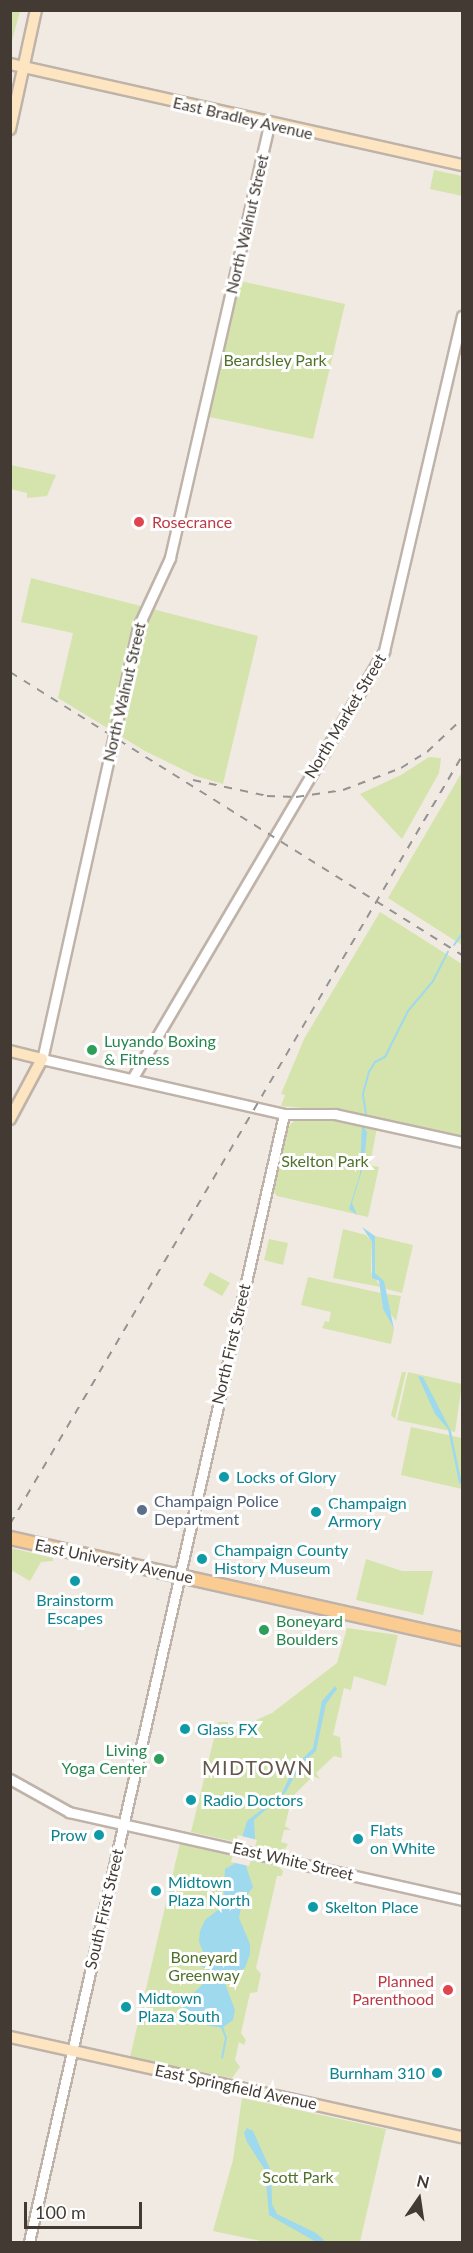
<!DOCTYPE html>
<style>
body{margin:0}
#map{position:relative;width:473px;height:2253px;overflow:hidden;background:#f1eae2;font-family:Lato,sans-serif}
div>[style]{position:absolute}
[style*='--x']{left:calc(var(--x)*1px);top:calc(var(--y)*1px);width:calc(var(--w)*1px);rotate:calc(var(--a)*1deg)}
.green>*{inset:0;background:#d4e4ac}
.water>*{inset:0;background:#9fd9ed}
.pier>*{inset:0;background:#f1eae2}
.stream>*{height:2px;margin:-1px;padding:0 1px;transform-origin:1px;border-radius:1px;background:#9fd9ed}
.roads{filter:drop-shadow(2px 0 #bfb3a9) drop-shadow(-2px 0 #bfb3a9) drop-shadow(0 2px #bfb3a9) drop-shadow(0 -2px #bfb3a9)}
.tertiary>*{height:9px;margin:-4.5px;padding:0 4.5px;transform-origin:4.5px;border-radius:4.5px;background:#fff}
.secondary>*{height:10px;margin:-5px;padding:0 5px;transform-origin:5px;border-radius:5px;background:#fde5c1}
.primary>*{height:12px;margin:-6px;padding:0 6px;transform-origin:6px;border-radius:6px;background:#fbcc91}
.rail>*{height:2px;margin-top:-1px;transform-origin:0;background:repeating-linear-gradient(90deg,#939393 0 8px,transparent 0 16px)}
.dots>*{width:16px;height:16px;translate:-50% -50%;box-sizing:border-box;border:3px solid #fff;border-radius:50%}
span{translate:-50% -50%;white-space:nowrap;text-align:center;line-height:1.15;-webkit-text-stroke:6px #fff;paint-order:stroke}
.street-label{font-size:16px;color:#423a33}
.park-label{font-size:16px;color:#507129}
.health-label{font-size:16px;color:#be3a42}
.left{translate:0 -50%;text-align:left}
.right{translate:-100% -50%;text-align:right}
.leisure-label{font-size:16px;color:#27864d}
.culture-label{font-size:16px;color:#0d838f}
.service-label{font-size:16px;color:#4e5e75}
.quarter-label{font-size:20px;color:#64564b;letter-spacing:1.5px}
.frame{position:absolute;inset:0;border:12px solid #423a33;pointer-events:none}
.north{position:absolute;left:389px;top:2169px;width:60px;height:60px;-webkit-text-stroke:4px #fff;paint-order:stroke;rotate:13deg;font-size:16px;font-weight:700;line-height:24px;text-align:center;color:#423a33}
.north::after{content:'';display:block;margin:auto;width:21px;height:27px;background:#423a33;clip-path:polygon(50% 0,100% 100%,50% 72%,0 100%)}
.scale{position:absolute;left:24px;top:2202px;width:118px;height:27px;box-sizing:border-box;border:3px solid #423a33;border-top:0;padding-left:8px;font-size:18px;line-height:21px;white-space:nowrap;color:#423a33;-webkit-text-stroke:4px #fff;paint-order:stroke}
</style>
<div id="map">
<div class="green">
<i style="clip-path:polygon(11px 10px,20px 11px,11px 44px,10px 11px)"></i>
<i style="clip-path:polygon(434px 170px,462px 176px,462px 196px,430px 189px)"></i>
<i style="clip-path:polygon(236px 280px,345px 304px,313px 439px,205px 416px)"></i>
<i style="clip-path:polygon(11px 465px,56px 475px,47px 496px,27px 498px,27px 493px,11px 489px)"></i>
<i style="clip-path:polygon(31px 578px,258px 636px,223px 784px,196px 776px,145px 751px,58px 698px,73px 633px,21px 622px)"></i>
<i style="clip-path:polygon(429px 757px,441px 758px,439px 773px,402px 839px,360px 794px,401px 775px)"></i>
<i style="clip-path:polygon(462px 772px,462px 945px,388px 898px)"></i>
<i style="clip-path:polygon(380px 912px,462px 964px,462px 1138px,357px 1113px,281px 1106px,285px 1095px,281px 1094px,304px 1039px)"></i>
<i style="clip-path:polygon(312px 1117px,377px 1127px,370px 1165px,379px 1167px,368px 1217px,277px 1196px,274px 1192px,288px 1127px,295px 1120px)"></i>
<i style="clip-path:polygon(343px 1229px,366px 1235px,372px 1242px,371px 1272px,381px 1287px,333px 1278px)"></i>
<i style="clip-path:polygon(375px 1236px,413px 1245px,402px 1293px,386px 1289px,375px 1273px)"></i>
<i style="clip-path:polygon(269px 1239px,288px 1243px,283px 1265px,264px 1260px)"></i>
<i style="clip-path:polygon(210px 1272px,230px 1283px,222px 1296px,203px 1285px)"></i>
<i style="clip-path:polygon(308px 1277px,381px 1293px,383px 1309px,394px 1329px,391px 1344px,322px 1328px,325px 1321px,329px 1322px,331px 1312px,301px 1305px)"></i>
<i style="clip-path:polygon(386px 1294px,401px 1296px,396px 1321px,388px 1310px)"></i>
<i style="clip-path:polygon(402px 1372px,406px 1372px,395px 1419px,391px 1415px)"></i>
<i style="clip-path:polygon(408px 1372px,462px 1384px,455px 1432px,397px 1420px)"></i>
<i style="clip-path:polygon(411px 1427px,462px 1438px,462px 1489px,401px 1475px)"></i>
<i style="clip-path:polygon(11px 1548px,53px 1558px,53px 1561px,41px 1562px,30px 1581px,11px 1570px)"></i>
<i style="clip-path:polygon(366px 1559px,402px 1571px,433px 1571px,423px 1615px,356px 1600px)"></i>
<i style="clip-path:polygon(347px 1628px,398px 1635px,386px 1686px,354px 1676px,351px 1690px,344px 1688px,333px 1735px,340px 1737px,342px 1758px,334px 1756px,316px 1773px,320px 1779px,313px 1776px,294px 1795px,298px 1802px,291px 1801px,285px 1826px,291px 1830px,284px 1830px,281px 1842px,288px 1844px,285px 1849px,278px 1851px,191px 1832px,218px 1722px,228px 1722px,228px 1729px,258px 1727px,256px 1720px,272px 1713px,337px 1663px)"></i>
<i style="clip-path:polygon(180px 1843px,275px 1863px,283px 1871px,282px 1876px,277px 1876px,256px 1968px,261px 1974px,257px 1992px,250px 1993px,241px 2033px,246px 2040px,244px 2045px,239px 2042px,235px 2060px,240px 2067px,232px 2078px,130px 2057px)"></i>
<i style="clip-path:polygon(242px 2098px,386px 2129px,360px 2242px,266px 2242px,213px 2231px,233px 2160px)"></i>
</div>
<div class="water">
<i style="clip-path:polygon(362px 1124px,367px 1132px,364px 1164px,352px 1203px,357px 1215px,349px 1209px,360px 1174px)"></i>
<i style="clip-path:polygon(362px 1227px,375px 1236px,375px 1273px,384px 1281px,394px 1329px,383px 1309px,379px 1281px,372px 1278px,372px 1242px)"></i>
<i style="clip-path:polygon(418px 1376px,423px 1377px,451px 1431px,462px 1484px,459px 1483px,448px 1429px,435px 1414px)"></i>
<i style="clip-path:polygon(335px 1686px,337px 1689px,326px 1704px,316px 1751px,301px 1764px,286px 1792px,254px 1820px,255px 1838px,246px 1866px,253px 1887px,242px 1902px,239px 1918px,250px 1944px,250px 1954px,245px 1968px,224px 1981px,235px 2010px,233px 2020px,222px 2028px,194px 2023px,183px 2010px,183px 2003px,208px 1979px,208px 1970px,199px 1965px,204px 1954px,199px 1942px,200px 1931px,205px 1920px,223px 1906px,225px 1869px,234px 1864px,247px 1821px,282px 1793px,293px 1769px,313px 1748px,322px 1701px)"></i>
<i style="clip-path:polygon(247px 2128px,253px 2131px,271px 2171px,272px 2204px,277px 2214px,316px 2233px,326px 2242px,316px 2242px,269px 2215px,265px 2170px,247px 2142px,244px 2133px)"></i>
</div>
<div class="pier">
<i style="clip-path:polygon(238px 1835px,257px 1840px,249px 1866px,231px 1862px)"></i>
</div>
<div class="stream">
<i style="--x:454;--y:945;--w:14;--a:-54"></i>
<i style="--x:366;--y:1114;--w:20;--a:-99"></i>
<i style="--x:363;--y:1094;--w:23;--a:-75"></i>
<i style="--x:369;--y:1072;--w:12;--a:-59"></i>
<i style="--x:375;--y:1062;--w:11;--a:-27"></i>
<i style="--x:385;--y:1057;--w:51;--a:-63.4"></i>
<i style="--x:408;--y:1011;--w:39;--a:-50"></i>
<i style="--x:433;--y:981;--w:33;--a:-63"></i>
<i style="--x:176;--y:1964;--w:18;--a:-3"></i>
<i style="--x:222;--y:2027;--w:12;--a:70"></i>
<i style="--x:226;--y:2038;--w:20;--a:101"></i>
</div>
<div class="roads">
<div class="tertiary">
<i style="--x:269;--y:125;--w:444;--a:102.9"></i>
<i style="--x:170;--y:558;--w:76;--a:114.9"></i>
<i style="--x:138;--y:627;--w:443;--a:102.5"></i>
<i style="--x:42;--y:1059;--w:248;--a:12.8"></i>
<i style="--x:284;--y:1114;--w:51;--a:0"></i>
<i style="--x:335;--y:1114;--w:130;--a:12.4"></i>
<i style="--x:132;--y:1079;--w:497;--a:-59.5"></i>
<i style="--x:384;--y:651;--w:344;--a:-76.9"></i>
<i style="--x:10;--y:1779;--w:68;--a:29.2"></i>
<i style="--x:69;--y:1812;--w:403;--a:12.6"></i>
<i style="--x:29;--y:2242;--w:1156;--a:-77.26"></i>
</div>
<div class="secondary">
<i style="--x:10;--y:64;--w:463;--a:12.6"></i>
<i style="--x:10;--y:129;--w:122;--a:-77.7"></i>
<i style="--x:10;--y:1051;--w:33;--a:14"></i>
<i style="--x:42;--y:1059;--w:68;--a:118.1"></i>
<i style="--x:10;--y:2037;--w:463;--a:12.5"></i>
</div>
<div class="primary">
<i style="--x:10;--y:1538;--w:463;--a:12.6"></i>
</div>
</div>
<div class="rail">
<i style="--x:10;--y:672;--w:533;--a:32.05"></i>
<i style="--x:193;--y:780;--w:76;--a:12.2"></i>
<i style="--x:267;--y:796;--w:29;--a:2"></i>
<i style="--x:296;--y:797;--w:48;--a:-8.5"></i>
<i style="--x:343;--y:790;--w:62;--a:-20.8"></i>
<i style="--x:401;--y:768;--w:31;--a:-32"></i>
<i style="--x:427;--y:752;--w:48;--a:-43.3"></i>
<i style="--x:10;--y:1524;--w:891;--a:-59.52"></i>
</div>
<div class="dots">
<i style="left:139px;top:522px;background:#e0444e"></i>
<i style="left:92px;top:1050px;background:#2e9e5b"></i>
<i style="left:224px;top:1477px;background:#0f9aa8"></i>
<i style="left:142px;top:1510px;background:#5c6f8a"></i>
<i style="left:316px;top:1512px;background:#0f9aa8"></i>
<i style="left:202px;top:1559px;background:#0f9aa8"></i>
<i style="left:75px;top:1581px;background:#0f9aa8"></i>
<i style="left:264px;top:1630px;background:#2e9e5b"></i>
<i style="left:185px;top:1729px;background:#0f9aa8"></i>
<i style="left:159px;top:1759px;background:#2e9e5b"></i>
<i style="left:191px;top:1800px;background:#0f9aa8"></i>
<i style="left:99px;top:1835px;background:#0f9aa8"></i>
<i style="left:358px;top:1839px;background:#0f9aa8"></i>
<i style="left:156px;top:1891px;background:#0f9aa8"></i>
<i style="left:313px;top:1907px;background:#0f9aa8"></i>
<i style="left:448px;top:1990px;background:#e0444e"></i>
<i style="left:126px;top:2007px;background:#0f9aa8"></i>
<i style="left:437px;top:2073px;background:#0f9aa8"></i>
</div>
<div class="street-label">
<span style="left:243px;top:118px;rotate:13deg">East Bradley Avenue</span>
<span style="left:247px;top:224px;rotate:-77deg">North Walnut Street</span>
<span style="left:124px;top:692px;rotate:-77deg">North Walnut Street</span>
<span style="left:345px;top:716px;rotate:-59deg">North Market Street</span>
<span style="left:231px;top:1344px;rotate:-77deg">North First Street</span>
<span style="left:114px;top:1561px;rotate:12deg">East University Avenue</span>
<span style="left:293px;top:1861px;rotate:13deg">East White Street</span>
<span style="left:104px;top:1909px;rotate:-77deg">South First Street</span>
<span style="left:236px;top:2087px;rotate:12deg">East Springfield Avenue</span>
</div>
<div class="park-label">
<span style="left:275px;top:360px">Beardsley Park</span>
<span style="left:325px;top:1161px">Skelton Park</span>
<span style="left:204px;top:1966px">Boneyard<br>Greenway</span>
<span style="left:298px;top:2177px">Scott Park</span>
</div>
<div class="health-label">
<span class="left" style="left:152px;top:522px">Rosecrance</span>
<span class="right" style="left:434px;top:1990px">Planned<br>Parenthood</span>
</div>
<div class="leisure-label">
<span class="left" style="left:104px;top:1050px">Luyando Boxing<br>&amp; Fitness</span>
<span class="left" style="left:276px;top:1630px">Boneyard<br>Boulders</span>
<span class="right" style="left:147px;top:1759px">Living<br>Yoga Center</span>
</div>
<div class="culture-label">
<span class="left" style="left:236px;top:1477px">Locks of Glory</span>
<span class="left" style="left:328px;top:1512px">Champaign<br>Armory</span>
<span class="left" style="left:214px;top:1559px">Champaign County<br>History Museum</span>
<span style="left:75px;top:1609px">Brainstorm<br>Escapes</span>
<span class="left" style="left:197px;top:1729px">Glass FX</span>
<span class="left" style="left:203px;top:1800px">Radio Doctors</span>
<span class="left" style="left:370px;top:1839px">Flats<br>on White</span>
<span class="right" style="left:87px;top:1835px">Prow</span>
<span class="left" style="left:168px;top:1891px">Midtown<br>Plaza North</span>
<span class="left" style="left:325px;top:1907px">Skelton Place</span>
<span class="left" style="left:138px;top:2007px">Midtown<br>Plaza South</span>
<span class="right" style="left:425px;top:2073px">Burnham 310</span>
</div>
<div class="service-label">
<span class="left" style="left:154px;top:1510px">Champaign Police<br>Department</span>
</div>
<div class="quarter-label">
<span style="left:258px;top:1767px">MIDTOWN</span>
</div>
<div class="frame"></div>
<div class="north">N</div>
<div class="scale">100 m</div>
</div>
